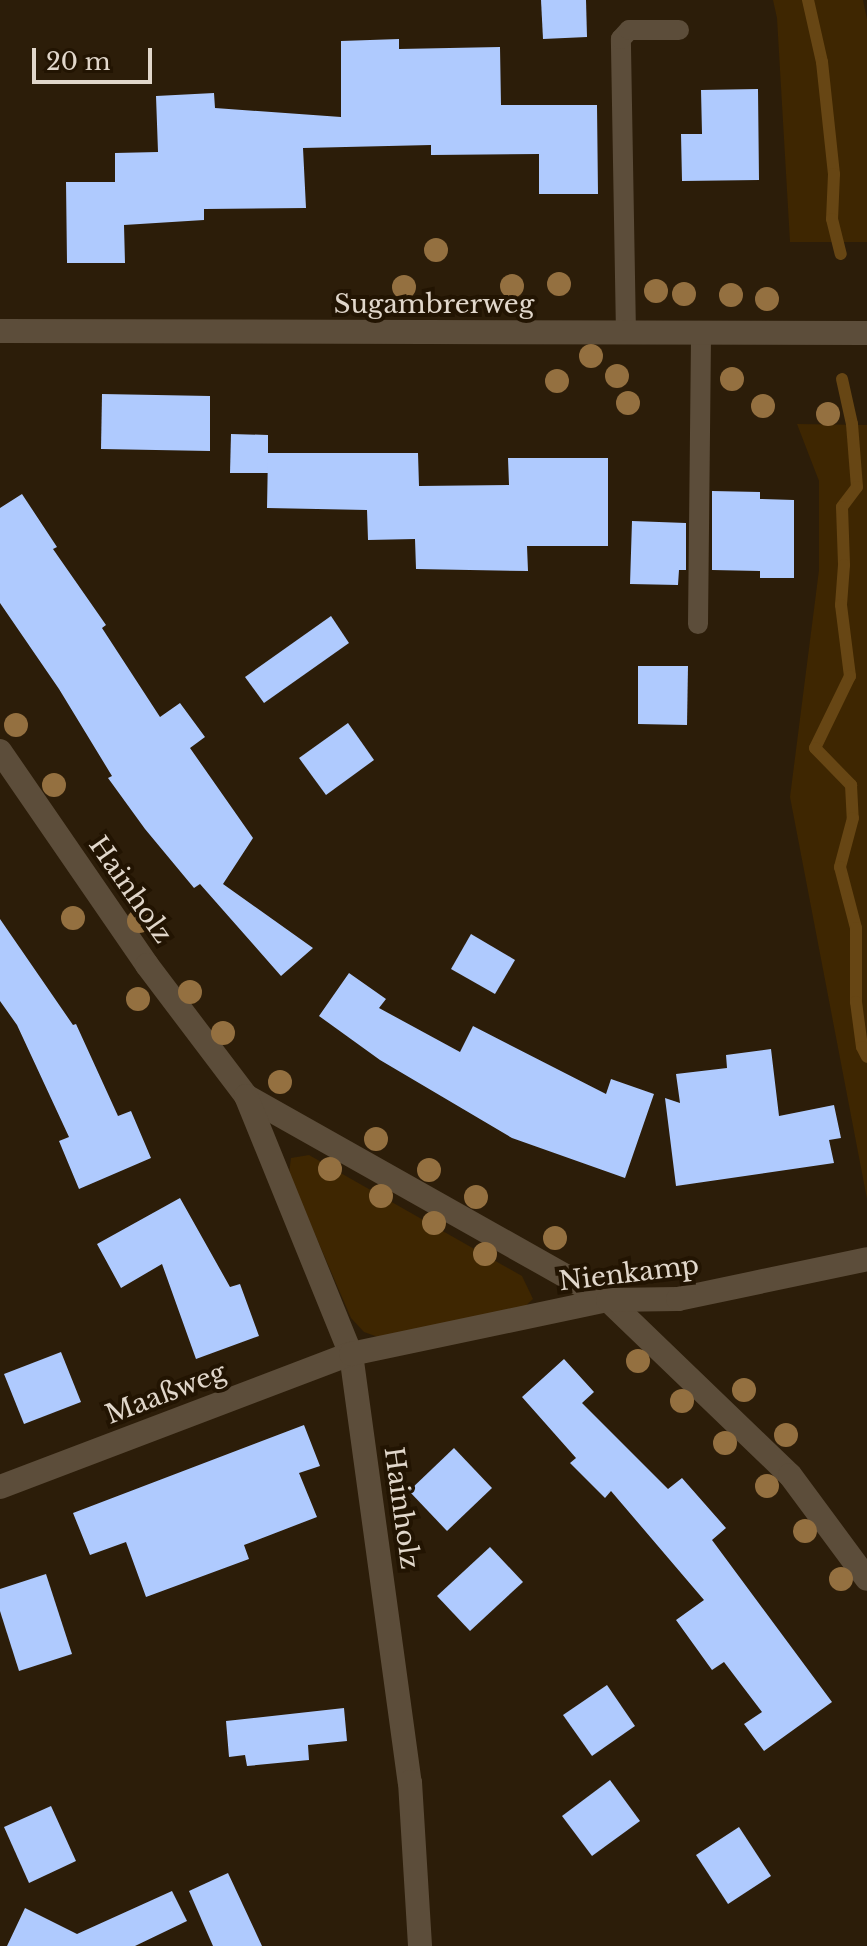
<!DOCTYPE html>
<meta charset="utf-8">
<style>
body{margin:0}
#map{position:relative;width:867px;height:1946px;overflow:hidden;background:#2c1d09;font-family:"Libre Baskerville",serif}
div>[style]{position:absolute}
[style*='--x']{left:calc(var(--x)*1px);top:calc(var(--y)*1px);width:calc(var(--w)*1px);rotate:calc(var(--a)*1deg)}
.green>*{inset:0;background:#3e2601}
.stream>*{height:12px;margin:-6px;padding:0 6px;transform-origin:6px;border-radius:6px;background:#674614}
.building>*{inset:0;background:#afcafe}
.service>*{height:20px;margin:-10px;padding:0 10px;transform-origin:10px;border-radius:10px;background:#5c4d3a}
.minor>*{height:24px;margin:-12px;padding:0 12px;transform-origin:12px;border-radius:12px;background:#5c4d3a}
.trees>*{width:24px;height:24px;margin:-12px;border-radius:50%;background:#947040}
span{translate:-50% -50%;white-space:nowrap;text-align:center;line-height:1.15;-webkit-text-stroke:8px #221402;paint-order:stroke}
.street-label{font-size:26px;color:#e1d7cb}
.scale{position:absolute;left:32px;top:48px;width:120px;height:36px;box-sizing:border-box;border:4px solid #e1d7cb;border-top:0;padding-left:10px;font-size:24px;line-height:28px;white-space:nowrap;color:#e1d7cb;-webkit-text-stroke:6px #221402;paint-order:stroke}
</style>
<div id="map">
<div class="green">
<i style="clip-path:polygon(773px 0,863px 0,867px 19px,867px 242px,790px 242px,777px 18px)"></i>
<i style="clip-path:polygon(797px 424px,867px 425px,867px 1199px,790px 797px,819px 570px,819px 481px)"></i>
<i style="clip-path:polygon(309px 1155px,522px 1276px,533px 1299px,522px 1309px,378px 1337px,364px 1332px,351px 1318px,289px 1174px,291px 1158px)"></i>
</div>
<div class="stream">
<i style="--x:808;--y:0;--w:64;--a:77.3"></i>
<i style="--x:822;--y:62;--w:113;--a:83.9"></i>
<i style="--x:834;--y:174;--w:45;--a:92.5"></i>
<i style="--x:832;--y:219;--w:36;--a:76"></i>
<i style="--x:842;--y:379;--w:46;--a:77.5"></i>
<i style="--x:852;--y:424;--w:63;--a:85.5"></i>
<i style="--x:857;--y:487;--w:25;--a:127"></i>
<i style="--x:842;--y:507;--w:58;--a:88"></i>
<i style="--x:844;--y:565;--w:40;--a:94.3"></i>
<i style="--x:841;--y:605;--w:72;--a:82.8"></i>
<i style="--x:850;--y:676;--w:80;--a:115.9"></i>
<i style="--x:815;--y:748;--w:52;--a:45.8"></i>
<i style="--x:851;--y:785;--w:33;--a:87"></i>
<i style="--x:853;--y:818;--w:51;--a:104.9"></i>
<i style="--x:840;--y:867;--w:63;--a:75.3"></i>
<i style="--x:856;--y:928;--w:74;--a:90"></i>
<i style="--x:856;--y:1002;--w:45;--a:82.4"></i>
<i style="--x:862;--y:1047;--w:11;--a:63"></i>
</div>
<div class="building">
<i style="clip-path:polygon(541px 0,586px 0,587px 37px,543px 39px)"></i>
<i style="clip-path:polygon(399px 39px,399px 49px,500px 47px,501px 105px,597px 105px,598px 194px,539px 194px,539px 154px,431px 155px,431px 145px,303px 148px,306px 208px,204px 209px,204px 220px,124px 225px,125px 263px,67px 263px,66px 182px,115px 182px,115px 153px,158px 152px,156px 96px,214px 93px,215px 108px,341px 117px,341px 41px)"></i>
<i style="clip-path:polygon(758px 89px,759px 180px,682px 181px,681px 134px,702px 134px,701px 90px)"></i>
<i style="clip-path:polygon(102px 394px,210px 396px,210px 451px,101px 449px)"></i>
<i style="clip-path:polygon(231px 434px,268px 435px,268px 473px,230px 473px)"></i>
<i style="clip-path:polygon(268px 453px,418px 453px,419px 486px,509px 485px,508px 458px,608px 458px,608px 546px,527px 546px,528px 571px,416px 569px,415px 539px,368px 540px,367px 510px,267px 508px)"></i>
<i style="clip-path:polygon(712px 491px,760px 492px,760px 499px,794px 500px,794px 578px,760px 578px,760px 571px,712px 570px)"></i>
<i style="clip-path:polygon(22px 494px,57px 547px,53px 549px,106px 625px,102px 628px,160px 717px,180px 703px,205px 737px,190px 748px,253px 838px,223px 884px,313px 948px,281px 976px,200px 884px,194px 888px,145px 829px,108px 778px,112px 776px,59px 689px,0 603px,0 508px)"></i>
<i style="clip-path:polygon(632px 521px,686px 523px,686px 570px,679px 570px,678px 585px,630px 584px)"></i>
<i style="clip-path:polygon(331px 616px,349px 643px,264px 703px,245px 677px)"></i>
<i style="clip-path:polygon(638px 666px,688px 666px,687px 725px,638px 724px)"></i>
<i style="clip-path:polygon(348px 723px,374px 760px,326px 795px,299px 758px)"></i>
<i style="clip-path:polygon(0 919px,73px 1025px,76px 1024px,118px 1116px,131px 1111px,151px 1158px,79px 1189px,59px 1141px,69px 1137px,17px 1025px,0 1001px)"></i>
<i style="clip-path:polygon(471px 934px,515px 960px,495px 994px,451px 969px)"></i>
<i style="clip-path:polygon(349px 973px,386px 999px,379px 1008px,460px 1052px,473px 1026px,606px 1094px,611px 1079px,654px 1094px,625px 1178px,512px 1138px,380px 1060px,319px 1016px)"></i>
<i style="clip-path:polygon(771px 1049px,779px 1116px,834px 1105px,841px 1138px,829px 1140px,834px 1163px,676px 1186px,665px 1098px,680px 1103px,676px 1074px,727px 1068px,726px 1055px)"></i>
<i style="clip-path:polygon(180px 1198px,230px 1287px,240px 1284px,259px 1336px,196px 1359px,162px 1264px,121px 1288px,97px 1244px)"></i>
<i style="clip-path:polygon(61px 1352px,81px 1402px,24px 1424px,4px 1374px)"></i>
<i style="clip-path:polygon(564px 1359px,594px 1392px,582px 1403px,668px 1489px,682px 1478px,726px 1528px,712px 1540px,832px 1702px,764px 1751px,744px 1724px,762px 1712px,724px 1662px,712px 1670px,676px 1620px,704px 1600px,611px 1491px,605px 1498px,570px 1463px,576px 1458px,522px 1397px)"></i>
<i style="clip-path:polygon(304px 1425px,320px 1466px,299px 1473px,317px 1517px,244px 1545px,249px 1559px,146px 1597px,126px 1542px,90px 1555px,73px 1513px)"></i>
<i style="clip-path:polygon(454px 1448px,492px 1488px,447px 1531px,409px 1491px)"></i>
<i style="clip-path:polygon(490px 1547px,523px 1582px,470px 1631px,437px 1596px)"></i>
<i style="clip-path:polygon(46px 1574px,72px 1654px,19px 1671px,0 1611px,0 1589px)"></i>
<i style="clip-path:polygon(607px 1685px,635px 1726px,592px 1756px,563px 1715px)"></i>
<i style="clip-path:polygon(344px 1708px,347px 1741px,308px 1745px,309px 1760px,247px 1766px,245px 1755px,229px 1757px,226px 1721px)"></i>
<i style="clip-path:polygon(610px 1780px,640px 1821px,592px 1856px,562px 1816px)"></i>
<i style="clip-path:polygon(51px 1806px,76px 1861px,29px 1883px,4px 1827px)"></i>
<i style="clip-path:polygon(739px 1827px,771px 1876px,728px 1904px,696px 1855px)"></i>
<i style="clip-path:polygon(228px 1873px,262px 1946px,213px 1946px,189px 1891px)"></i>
<i style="clip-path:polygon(172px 1891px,187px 1921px,135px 1946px,7px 1946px,25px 1908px,77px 1934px)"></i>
</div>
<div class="service">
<i style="--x:626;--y:334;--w:295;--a:-91"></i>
<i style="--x:621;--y:39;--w:12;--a:-48"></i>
<i style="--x:629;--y:30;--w:50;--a:0"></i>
<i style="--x:698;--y:624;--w:291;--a:-89.4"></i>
</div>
<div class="minor">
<i style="--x:0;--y:331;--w:867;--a:0.13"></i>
<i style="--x:0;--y:751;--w:260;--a:55.5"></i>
<i style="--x:147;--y:965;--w:164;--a:52.9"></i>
<i style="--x:246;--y:1096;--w:416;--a:29.4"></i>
<i style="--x:608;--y:1300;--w:252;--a:43.9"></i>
<i style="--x:790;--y:1475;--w:129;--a:53.5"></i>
<i style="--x:246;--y:1096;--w:279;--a:67.9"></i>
<i style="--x:351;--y:1354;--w:432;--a:82.2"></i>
<i style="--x:410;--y:1782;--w:164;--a:86.5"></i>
<i style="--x:0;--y:1487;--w:375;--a:-20.8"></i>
<i style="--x:351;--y:1354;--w:263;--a:-11.9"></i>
<i style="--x:608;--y:1300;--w:70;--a:-0.8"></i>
<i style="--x:678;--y:1299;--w:193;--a:-11.9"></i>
</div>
<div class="trees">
<i style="left:436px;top:250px"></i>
<i style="left:559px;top:284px"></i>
<i style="left:512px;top:286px"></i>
<i style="left:404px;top:287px"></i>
<i style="left:656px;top:291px"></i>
<i style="left:684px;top:294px"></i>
<i style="left:731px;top:295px"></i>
<i style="left:767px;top:299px"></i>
<i style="left:591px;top:356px"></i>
<i style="left:617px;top:376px"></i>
<i style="left:732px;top:379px"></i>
<i style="left:557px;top:381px"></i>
<i style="left:628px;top:403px"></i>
<i style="left:763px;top:406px"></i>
<i style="left:828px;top:414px"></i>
<i style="left:16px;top:725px"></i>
<i style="left:54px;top:785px"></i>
<i style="left:73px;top:918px"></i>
<i style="left:139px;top:921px"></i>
<i style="left:190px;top:992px"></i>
<i style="left:138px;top:999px"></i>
<i style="left:223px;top:1033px"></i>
<i style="left:280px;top:1082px"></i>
<i style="left:376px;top:1139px"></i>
<i style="left:330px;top:1169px"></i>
<i style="left:429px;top:1170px"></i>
<i style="left:381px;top:1196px"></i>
<i style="left:476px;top:1197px"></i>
<i style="left:434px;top:1223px"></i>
<i style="left:555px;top:1238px"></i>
<i style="left:485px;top:1254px"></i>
<i style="left:638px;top:1361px"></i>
<i style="left:744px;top:1390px"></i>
<i style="left:682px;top:1401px"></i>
<i style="left:786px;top:1435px"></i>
<i style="left:725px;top:1443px"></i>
<i style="left:767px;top:1486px"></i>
<i style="left:805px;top:1531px"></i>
<i style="left:841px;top:1579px"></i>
</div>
<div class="street-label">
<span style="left:434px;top:305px">Sugambrerweg</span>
<span style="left:130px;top:890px;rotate:55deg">Hainholz</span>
<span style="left:629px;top:1274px;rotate:-7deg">Nienkamp</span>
<span style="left:166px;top:1394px;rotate:-21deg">Maaßweg</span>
<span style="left:401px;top:1508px;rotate:82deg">Hainholz</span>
</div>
<div class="scale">20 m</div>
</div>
